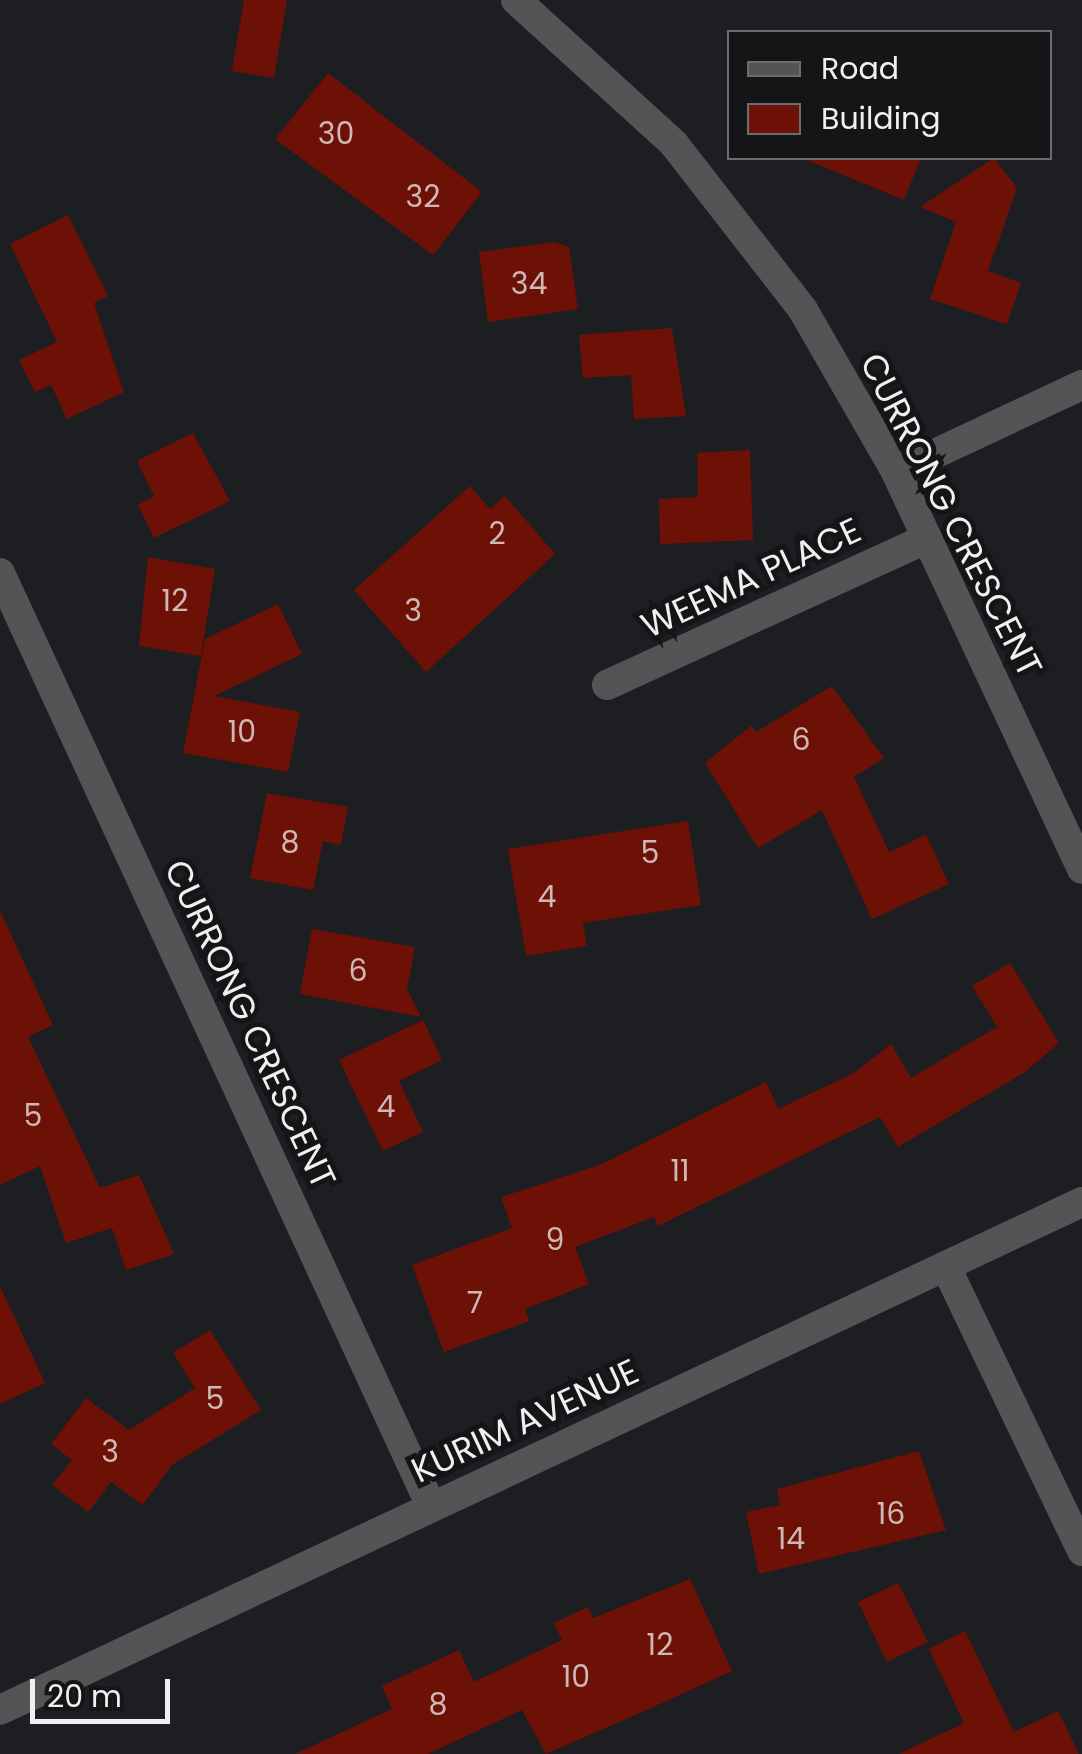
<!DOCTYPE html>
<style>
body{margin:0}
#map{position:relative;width:1082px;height:1754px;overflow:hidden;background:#1d1e21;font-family:Poppins,sans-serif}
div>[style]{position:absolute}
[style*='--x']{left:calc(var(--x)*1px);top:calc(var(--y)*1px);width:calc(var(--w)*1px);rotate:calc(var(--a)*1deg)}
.building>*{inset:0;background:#6d1106}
.street>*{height:30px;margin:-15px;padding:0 15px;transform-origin:15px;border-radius:15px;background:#545456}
span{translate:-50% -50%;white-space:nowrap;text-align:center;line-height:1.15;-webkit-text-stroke:10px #141517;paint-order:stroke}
.number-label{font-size:30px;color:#ceb8b6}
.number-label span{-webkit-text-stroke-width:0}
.street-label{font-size:35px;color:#eff0f1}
.legend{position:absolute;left:727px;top:30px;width:325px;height:130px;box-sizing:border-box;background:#141517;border:2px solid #6c6d6e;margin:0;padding:12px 18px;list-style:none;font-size:30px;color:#eff0f1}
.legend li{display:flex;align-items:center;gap:20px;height:50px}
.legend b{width:50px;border:2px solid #6c6d6e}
.scale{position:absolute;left:30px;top:1679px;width:140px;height:45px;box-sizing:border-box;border:5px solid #eff0f1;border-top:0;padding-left:12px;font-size:30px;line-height:35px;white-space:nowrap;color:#eff0f1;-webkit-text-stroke:8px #141517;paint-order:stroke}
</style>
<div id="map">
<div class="building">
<i style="clip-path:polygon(244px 0,287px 0,274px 78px,232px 71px)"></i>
<i style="clip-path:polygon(328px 73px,482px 192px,433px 255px,275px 139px)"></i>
<i style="clip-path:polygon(802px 158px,921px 158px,904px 200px)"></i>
<i style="clip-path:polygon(994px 158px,1017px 188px,988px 271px,1021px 283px,1007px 324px,930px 299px,956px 222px,920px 207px)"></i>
<i style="clip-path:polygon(68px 215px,108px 296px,94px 303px,124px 392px,67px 419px,51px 385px,35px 392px,19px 360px,57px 342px,10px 244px)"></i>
<i style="clip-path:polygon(554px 242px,569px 247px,578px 309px,488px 322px,479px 252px)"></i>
<i style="clip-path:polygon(672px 328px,686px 416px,634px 419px,631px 375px,583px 378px,579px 335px)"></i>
<i style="clip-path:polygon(193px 433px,230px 501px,154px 538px,138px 505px,154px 496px,137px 461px)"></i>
<i style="clip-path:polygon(750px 450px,753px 540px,660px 544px,659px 499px,698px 497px,697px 453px)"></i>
<i style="clip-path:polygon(470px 486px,490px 509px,505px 496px,555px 554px,426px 672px,354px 590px)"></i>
<i style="clip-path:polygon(148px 557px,215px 569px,201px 656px,139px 646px)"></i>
<i style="clip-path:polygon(278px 604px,302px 654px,214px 696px,300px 712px,288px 772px,183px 753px,205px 639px)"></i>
<i style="clip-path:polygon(832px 686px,884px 758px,854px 777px,889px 852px,926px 835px,949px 884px,872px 919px,822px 810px,758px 848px,705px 763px,751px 726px,756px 732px)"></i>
<i style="clip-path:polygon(267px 793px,348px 807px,341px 845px,323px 841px,313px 890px,250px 878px)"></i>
<i style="clip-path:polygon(688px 821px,701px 905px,583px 923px,587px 946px,526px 956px,508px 849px)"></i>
<i style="clip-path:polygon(0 911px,53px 1025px,28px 1037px,100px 1188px,139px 1175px,174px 1254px,126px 1270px,112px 1228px,66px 1243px,40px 1166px,0 1185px)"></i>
<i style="clip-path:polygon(312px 929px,415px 947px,407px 989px,421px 1017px,300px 994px)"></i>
<i style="clip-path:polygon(1010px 963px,1059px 1043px,1025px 1072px,898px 1147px,880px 1117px,658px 1226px,654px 1217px,575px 1247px,589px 1284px,525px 1309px,529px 1321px,444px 1352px,412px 1265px,512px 1228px,501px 1197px,602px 1164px,766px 1082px,778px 1109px,854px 1073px,891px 1044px,911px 1078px,997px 1027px,972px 986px)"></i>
<i style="clip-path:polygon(423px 1020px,442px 1060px,399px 1081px,423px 1132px,383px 1151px,339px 1060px)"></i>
<i style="clip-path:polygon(0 1286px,45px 1383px,0 1404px)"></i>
<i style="clip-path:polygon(210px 1330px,261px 1410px,172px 1465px,143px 1505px,111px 1482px,88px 1512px,52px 1485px,72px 1460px,51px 1444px,86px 1398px,129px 1430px,195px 1388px,173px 1353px)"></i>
<i style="clip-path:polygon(919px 1451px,946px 1530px,759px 1574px,746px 1512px,780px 1505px,777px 1489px)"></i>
<i style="clip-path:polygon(690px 1579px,732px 1671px,651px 1708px,546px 1754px,522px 1710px,428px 1754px,295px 1754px,392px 1709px,382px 1686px,459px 1650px,474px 1682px,562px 1640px,554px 1623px,588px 1607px,593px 1618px)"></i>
<i style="clip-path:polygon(898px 1583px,928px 1642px,887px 1662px,858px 1602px)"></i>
<i style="clip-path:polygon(965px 1631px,1014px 1732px,1058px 1711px,1079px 1754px,899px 1754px,964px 1723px,929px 1649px)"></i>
</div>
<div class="street">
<i style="--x:516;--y:0;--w:214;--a:42.3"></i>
<i style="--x:674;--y:144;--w:210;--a:52.1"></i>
<i style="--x:803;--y:310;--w:187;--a:60.1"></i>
<i style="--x:896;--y:472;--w:438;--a:64.9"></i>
<i style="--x:896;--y:472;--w:205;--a:-25.1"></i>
<i style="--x:0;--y:573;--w:1028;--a:65.21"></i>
<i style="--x:607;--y:685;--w:351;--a:-24.6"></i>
<i style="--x:946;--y:1267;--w:315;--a:64.4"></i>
<i style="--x:0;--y:1710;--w:1195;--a:-25.15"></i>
</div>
<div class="number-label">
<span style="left:336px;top:134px">30</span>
<span style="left:423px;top:197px">32</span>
<span style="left:529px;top:284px">34</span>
<span style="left:497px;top:534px">2</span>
<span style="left:175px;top:601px">12</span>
<span style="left:413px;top:611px">3</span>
<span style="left:242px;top:732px">10</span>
<span style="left:801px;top:740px">6</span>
<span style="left:290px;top:843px">8</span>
<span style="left:650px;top:853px">5</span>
<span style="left:547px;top:897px">4</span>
<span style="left:358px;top:971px">6</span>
<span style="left:386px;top:1107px">4</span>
<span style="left:33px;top:1116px">5</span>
<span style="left:680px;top:1171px">11</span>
<span style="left:555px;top:1240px">9</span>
<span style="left:475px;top:1303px">7</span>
<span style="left:215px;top:1399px">5</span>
<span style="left:110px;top:1452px">3</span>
<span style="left:891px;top:1514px">16</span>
<span style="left:791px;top:1539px">14</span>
<span style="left:660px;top:1645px">12</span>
<span style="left:576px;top:1677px">10</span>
<span style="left:438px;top:1705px">8</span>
</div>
<div class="street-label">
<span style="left:951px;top:515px;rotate:63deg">CURRONG CRESCENT</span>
<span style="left:751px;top:578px;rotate:-25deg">WEEMA PLACE</span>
<span style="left:250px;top:1024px;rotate:65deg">CURRONG CRESCENT</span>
<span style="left:525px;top:1421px;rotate:-25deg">KURIM AVENUE</span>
</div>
<ul class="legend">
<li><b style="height:12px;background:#545456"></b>Road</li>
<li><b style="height:28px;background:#6d1106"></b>Building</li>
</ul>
<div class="scale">20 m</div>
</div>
